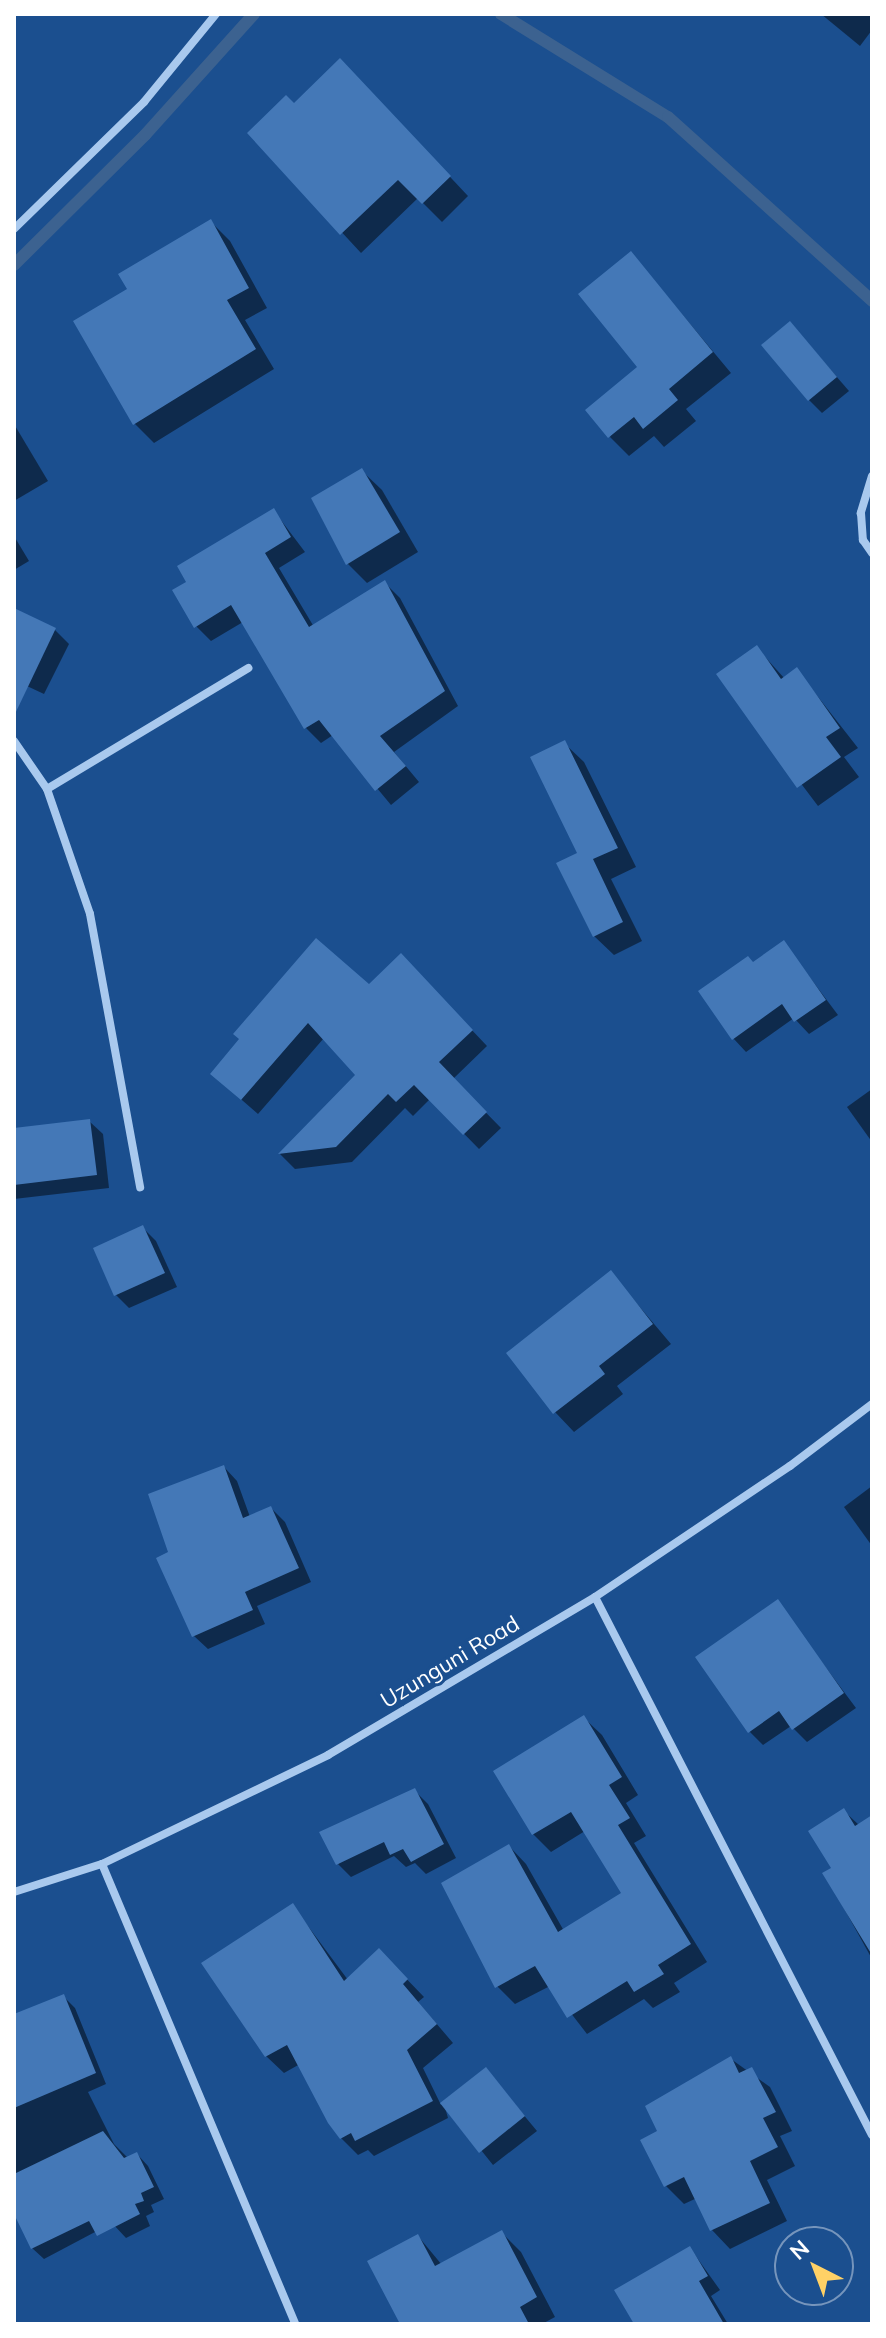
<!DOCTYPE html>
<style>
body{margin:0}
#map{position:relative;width:886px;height:2338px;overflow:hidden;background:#1b4f8f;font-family:Mulish,sans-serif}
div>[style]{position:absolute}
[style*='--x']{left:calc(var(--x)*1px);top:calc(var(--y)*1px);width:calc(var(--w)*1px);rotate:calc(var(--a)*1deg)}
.shadow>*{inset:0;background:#0007}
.stream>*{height:12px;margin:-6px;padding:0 6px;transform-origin:6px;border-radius:6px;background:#3c6290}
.building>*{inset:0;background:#4478b7}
.street>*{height:8px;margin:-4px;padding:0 4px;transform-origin:4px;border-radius:4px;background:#a9c9ee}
span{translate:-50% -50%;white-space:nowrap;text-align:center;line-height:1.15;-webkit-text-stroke:6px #1b4f8f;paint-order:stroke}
.street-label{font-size:22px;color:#fff}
.frame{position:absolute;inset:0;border:16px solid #fff;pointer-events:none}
.north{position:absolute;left:774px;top:2226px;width:80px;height:80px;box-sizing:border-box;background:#1b4f8f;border:2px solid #7695bc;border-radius:50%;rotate:318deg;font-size:22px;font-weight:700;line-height:32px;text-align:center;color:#fff}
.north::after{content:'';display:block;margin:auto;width:28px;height:36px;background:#ffd166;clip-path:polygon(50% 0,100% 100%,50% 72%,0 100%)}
</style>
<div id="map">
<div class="shadow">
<i style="clip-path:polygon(821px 14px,872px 14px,872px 30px,860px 46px)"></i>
<i style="clip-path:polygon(359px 80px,468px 196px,442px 222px,418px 198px,361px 253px,250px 133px,294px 106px)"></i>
<i style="clip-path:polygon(211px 222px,230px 241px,267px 308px,245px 320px,274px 369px,154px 443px,135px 424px,75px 322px,130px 290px)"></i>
<i style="clip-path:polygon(631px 253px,731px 373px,686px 409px,696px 421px,664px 447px,654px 436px,629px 456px,610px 437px,640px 367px)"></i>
<i style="clip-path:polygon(790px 323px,849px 391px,822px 413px,809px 400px)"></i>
<i style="clip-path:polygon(14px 424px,48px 481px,14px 501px)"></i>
<i style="clip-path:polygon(362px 471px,382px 490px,418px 552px,367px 583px,347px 563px)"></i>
<i style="clip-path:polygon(274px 511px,305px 552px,279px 568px,314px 627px,385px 583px,400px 598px,458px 706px,394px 752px,419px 782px,391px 805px,333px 735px,321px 743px,306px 728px,243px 622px,211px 641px,196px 626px,189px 582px)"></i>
<i style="clip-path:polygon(14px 536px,29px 561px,14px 570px)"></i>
<i style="clip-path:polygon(14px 610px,55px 630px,69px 644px,44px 694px,14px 680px)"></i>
<i style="clip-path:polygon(757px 648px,785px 679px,797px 670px,858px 748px,844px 757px,859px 777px,818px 806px,719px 675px)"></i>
<i style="clip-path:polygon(564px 743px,584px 762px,636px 867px,611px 879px,642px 941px,614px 955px,594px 936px)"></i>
<i style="clip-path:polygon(784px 943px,838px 1015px,809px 1034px,794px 1018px,746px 1052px,733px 1038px,754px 964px)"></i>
<i style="clip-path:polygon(416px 971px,487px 1046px,453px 1079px,501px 1128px,479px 1149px,430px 1099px,413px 1116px,405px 1108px,352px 1162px,295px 1169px,280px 1154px,358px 1075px,324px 1038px,258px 1114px,212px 1074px,369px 986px)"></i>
<i style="clip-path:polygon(872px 1089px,872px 1142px,847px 1107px)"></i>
<i style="clip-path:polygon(89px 1121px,103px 1134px,109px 1188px,14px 1199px,14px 1130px)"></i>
<i style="clip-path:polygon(143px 1228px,156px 1241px,177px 1287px,129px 1308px,116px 1295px)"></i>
<i style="clip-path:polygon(611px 1273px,671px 1344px,617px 1386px,623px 1394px,574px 1432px,555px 1412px)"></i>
<i style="clip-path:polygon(224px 1467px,237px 1481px,250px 1517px,271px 1508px,285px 1522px,311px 1582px,257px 1606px,265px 1624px,208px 1649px,194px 1636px,171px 1553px)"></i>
<i style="clip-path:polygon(872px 1486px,872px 1546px,844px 1507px)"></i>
<i style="clip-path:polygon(777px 1602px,856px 1708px,807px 1742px,791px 1726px,763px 1745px,750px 1732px)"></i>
<i style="clip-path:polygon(584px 1718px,602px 1735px,638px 1795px,626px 1803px,646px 1836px,634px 1843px,707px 1962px,674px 1983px,680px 1992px,653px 2008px,644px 1999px,587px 2034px,550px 1986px,515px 2004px,497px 1986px,509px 1846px,526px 1864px,564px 1931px,624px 1894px,585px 1831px,551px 1852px,533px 1834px)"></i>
<i style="clip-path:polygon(414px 1790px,428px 1804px,456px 1858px,426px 1874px,415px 1863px,406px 1867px,394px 1856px,351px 1877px,338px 1864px)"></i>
<i style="clip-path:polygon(844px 1811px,859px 1825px,872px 1817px,872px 1959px,825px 1874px,834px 1869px)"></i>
<i style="clip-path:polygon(293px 1906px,348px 1980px,396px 1968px,424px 1997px,418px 2002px,453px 2043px,423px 2068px,441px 2105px,486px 2070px,537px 2131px,493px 2165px,444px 2104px,448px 2118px,374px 2156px,368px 2150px,358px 2155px,341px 2138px,300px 2064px,284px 2073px,266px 2056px)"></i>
<i style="clip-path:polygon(63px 1996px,75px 2008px,106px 2084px,88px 2092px,114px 2144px,128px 2158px,137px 2154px,148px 2166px,164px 2199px,151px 2205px,154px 2212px,146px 2216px,150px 2226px,126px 2238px,112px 2223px,44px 2259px,32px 2248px,14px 2208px,14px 2041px)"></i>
<i style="clip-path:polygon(731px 2059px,770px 2087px,792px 2131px,780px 2136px,795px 2166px,767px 2180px,787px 2221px,730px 2249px,712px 2230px,697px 2198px,684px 2204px,666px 2186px)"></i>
<i style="clip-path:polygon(502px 2233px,521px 2252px,555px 2317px,542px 2324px,403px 2324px,418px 2236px,442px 2265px)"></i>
<i style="clip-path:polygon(690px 2248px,720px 2290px,711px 2296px,728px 2324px,636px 2324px)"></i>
</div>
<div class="stream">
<i style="--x:501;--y:14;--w:196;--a:31.7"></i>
<i style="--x:668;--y:117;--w:275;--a:42"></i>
<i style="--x:14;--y:265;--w:185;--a:-44.8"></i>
<i style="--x:145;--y:135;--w:163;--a:-48"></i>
</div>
<div class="building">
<i style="clip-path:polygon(340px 58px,451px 176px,422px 204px,398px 180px,340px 235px,247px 133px,286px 95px,294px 103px)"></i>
<i style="clip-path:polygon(211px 219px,249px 288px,227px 300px,256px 349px,133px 425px,73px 321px,127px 289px,118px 274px)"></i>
<i style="clip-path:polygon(631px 251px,713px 352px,669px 389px,678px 400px,643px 429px,634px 417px,608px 438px,585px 410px,637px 367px,578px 294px)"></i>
<i style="clip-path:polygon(790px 321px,837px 377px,808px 401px,761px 345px)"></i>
<i style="clip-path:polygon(362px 468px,400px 532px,346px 565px,311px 498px)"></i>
<i style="clip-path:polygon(274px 508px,291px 537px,265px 553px,309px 627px,385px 580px,445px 691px,380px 736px,406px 766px,375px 791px,319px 720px,304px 729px,231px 605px,194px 628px,172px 590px,186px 582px,177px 566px)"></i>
<i style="clip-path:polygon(14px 608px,56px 628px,14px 716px)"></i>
<i style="clip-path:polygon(757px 645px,781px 679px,797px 667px,840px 728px,826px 737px,841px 757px,797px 788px,716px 674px)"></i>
<i style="clip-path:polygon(565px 740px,618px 848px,593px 859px,623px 922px,593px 937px,556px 863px,577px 853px,530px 757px)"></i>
<i style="clip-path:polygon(316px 938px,369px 984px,401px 953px,473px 1030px,439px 1062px,487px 1112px,463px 1135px,414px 1085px,396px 1102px,388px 1094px,336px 1147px,278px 1154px,355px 1075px,308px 1023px,241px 1100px,210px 1074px,239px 1039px,233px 1034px)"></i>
<i style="clip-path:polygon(784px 940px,826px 1000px,794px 1022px,782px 1004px,732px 1040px,698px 991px,748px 956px,753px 962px)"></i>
<i style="clip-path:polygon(90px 1119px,97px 1175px,14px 1185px,14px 1128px)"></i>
<i style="clip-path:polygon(143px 1225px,165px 1273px,114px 1296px,93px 1248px)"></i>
<i style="clip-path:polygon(611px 1270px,653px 1324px,599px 1366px,605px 1374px,553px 1414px,506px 1353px)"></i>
<i style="clip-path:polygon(224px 1465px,243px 1518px,271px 1506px,299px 1568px,245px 1592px,253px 1610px,192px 1637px,156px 1558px,168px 1552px,148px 1494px)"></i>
<i style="clip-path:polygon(778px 1599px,844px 1693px,792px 1730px,779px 1711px,748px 1733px,695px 1657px)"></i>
<i style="clip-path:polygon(584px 1715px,622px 1777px,609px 1785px,630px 1818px,618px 1825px,691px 1944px,658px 1965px,664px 1974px,634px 1992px,627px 1981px,567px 2018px,535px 1966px,495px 1988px,441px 1883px,509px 1844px,558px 1932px,621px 1893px,571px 1812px,532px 1835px,493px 1771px)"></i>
<i style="clip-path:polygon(415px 1788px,444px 1844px,411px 1862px,403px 1849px,390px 1855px,384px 1842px,336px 1865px,319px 1832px)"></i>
<i style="clip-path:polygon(844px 1808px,855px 1826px,872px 1815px,872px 1955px,822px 1873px,831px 1868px,808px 1831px)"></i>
<i style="clip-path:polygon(293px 1903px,344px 1981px,379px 1948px,408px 1979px,403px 1984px,437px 2024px,407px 2050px,433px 2101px,355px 2141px,351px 2133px,340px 2139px,328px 2123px,287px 2045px,265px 2057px,201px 1963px)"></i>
<i style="clip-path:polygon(64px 1994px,96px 2073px,14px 2108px,14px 2014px)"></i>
<i style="clip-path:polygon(731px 2056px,739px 2073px,752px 2067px,776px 2112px,763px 2118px,778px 2147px,750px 2161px,770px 2203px,710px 2231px,684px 2177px,664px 2187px,640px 2140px,657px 2131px,645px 2106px)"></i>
<i style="clip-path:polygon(486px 2067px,525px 2116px,479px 2153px,440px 2103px)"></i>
<i style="clip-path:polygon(103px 2131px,124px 2158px,137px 2152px,154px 2187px,141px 2193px,144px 2201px,135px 2204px,140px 2214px,97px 2236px,89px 2221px,31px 2249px,14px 2214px,14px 2174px)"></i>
<i style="clip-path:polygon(502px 2230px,537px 2297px,520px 2307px,529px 2324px,400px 2324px,367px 2261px,418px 2234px,435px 2266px)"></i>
<i style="clip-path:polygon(690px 2246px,708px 2276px,699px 2281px,724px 2324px,634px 2324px,614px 2290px)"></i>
</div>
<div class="street">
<i style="--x:14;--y:229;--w:182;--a:-44.3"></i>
<i style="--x:144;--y:102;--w:114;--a:-50.7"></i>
<i style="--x:872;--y:476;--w:39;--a:107"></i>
<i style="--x:861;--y:513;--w:27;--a:86"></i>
<i style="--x:863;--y:540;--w:16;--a:55"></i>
<i style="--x:14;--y:741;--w:58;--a:55.5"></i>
<i style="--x:47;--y:789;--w:132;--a:71"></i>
<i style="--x:90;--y:914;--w:278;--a:79.6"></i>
<i style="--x:47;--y:789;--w:235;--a:-31"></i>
<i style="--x:595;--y:1597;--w:605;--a:62.76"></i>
<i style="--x:102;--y:1864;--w:499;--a:67.2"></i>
<i style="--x:14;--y:1892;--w:92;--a:-17.7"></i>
<i style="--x:102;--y:1864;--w:251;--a:-25.7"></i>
<i style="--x:328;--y:1755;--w:310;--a:-30.6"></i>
<i style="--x:595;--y:1597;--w:235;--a:-33.9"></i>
<i style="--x:790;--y:1466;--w:103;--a:-37.1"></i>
</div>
<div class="street-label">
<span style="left:450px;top:1662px;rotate:-31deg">Uzunguni Road</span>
</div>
<div class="frame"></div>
<div class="north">N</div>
</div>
